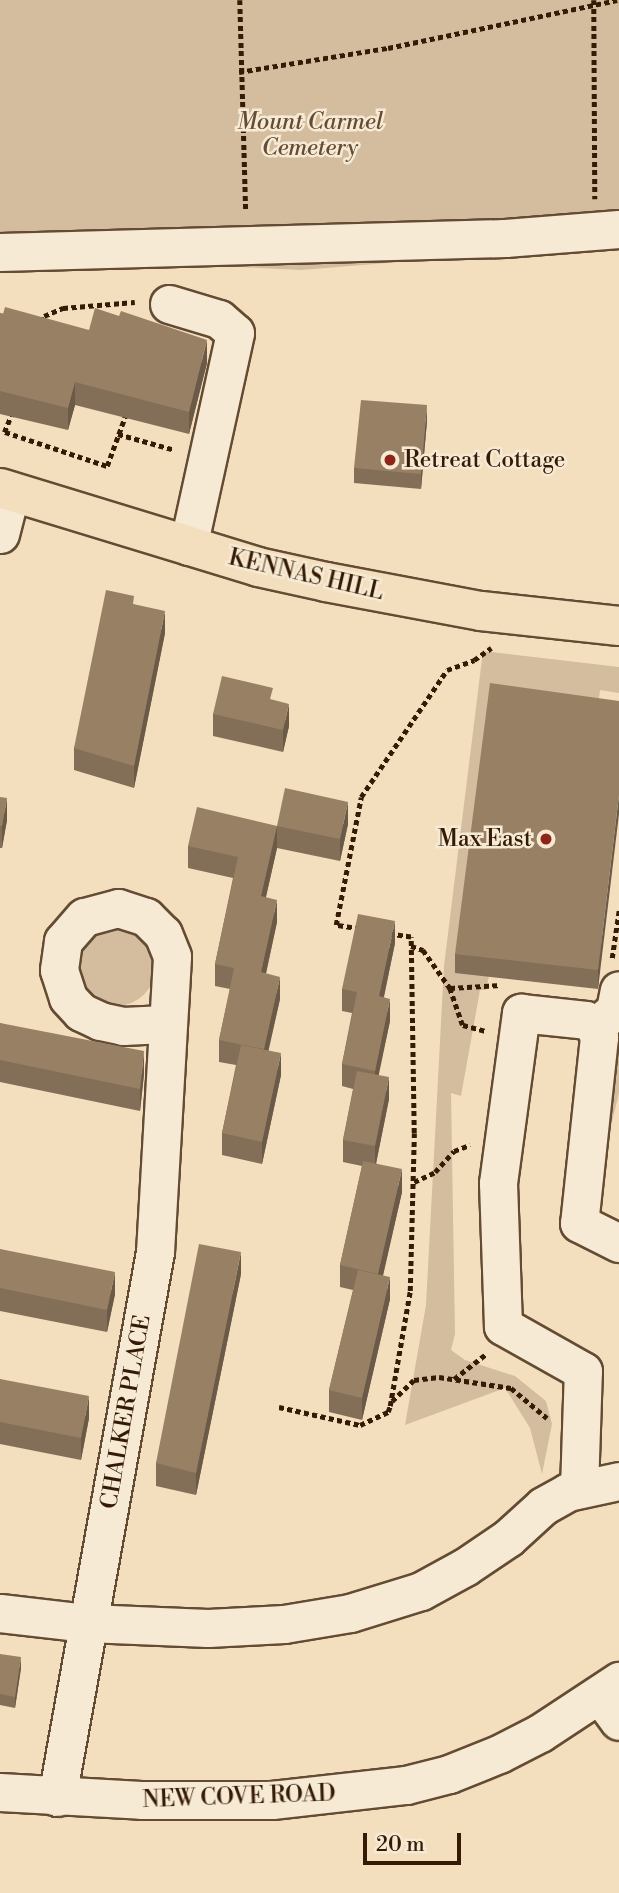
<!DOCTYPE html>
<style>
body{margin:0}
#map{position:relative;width:619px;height:1893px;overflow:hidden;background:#f3debd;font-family:"Libre Bodoni",serif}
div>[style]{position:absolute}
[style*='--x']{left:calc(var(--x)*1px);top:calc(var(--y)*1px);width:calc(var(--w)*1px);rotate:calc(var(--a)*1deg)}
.green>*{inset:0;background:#d3bd9e}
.round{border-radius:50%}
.path>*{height:4.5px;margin-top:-2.25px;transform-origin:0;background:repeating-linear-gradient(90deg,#351a05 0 5px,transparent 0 8.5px)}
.roads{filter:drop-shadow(2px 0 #644b33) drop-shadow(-2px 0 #644b33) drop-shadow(0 2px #644b33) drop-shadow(0 -2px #644b33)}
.minor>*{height:37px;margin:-18.5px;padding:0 18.5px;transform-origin:18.5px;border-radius:18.5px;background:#f7ead4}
.major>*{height:38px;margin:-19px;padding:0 19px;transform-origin:19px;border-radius:19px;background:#f3debd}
.wall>*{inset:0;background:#836e57}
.shaded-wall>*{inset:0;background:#6a5a47}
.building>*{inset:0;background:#988065}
.dots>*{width:19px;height:19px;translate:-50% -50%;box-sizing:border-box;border:4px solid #f7ead4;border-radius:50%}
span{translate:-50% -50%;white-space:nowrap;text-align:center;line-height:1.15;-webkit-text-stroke:5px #f7ead4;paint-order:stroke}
.park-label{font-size:23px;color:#644b33;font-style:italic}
.poi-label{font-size:23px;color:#351a05}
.left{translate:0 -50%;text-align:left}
.right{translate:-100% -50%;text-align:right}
.street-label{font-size:23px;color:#351a05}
.scale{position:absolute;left:363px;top:1833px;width:98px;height:32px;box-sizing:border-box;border:4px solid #351a05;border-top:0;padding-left:9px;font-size:21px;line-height:24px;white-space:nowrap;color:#351a05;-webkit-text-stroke:5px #f7ead4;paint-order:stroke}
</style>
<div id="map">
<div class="green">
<i style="clip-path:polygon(0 0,619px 0,619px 244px,301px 270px,76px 259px,0 266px)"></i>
<i style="clip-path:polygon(483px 651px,619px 667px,619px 693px,600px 690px,597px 716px,456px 972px,489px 976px,486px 990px,480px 990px,461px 1096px,451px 1093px,455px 1334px,451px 1350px,465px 1360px,515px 1376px,546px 1401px,552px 1424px,542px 1474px,530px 1428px,505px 1388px,405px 1425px,426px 1305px,444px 966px)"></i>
<i class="round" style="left:76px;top:926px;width:80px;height:80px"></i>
<i style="clip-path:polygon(619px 1038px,619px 1093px,591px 1208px)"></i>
</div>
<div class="path">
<i style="--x:240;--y:0;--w:212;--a:88.4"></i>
<i style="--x:594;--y:0;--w:199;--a:89.7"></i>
<i style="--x:239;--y:72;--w:151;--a:-9.2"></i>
<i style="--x:388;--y:48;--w:234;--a:-11.8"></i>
<i style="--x:42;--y:322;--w:6;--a:-72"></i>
<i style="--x:44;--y:316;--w:21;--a:-23"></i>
<i style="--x:63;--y:308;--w:72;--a:-4.8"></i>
<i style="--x:13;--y:412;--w:22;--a:112"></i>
<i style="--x:5;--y:432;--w:108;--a:18.4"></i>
<i style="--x:107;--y:466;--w:55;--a:-69.9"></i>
<i style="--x:118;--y:434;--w:59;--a:15.7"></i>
<i style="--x:360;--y:929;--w:24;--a:-171"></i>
<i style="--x:336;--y:925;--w:130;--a:-78.9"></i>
<i style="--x:361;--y:797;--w:153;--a:-55.9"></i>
<i style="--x:447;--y:670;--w:29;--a:-20"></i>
<i style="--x:474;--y:660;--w:21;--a:-35"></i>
<i style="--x:411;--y:946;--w:13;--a:18"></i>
<i style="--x:423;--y:950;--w:47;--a:54.6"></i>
<i style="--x:450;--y:988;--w:39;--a:71"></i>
<i style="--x:463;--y:1025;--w:24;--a:15"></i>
<i style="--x:612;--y:958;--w:49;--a:-81.7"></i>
<i style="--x:450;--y:988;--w:51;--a:-3.4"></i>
<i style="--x:414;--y:1182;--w:23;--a:-25"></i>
<i style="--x:435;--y:1172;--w:28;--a:-48"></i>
<i style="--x:454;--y:1151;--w:17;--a:-21"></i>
<i style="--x:454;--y:1379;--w:41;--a:-38"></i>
<i style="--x:392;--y:1401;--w:30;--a:-44"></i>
<i style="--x:414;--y:1380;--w:25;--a:-7"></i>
<i style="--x:439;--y:1377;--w:73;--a:8.7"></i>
<i style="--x:511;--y:1388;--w:47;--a:39.8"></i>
<i style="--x:279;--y:1407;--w:83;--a:12.5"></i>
<i style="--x:360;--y:1425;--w:31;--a:-25"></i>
<i style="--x:388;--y:1412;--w:6;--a:-72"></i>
<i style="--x:390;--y:1406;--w:117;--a:-80.1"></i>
<i style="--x:410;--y:1291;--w:158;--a:-88.5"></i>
<i style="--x:414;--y:1133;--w:196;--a:-90.9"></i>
<i style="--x:411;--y:937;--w:22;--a:-172"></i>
</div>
<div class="roads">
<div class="minor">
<i style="--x:0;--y:252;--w:505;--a:-1.59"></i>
<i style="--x:505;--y:238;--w:114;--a:-4.5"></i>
<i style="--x:169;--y:304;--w:52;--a:16.7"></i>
<i style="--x:219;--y:319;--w:21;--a:41"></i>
<i style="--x:235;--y:333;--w:218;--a:102.4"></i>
<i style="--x:0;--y:534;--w:44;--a:-75.7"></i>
<i style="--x:595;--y:1027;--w:26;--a:-40"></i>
<i style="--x:615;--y:1010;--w:20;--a:-79"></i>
<i style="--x:579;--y:1489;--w:118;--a:-88.1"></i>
<i style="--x:583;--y:1371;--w:92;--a:-150.6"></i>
<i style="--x:503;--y:1326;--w:143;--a:-92"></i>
<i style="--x:498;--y:1183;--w:172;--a:-82.3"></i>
<i style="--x:521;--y:1013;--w:65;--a:6.1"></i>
<i style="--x:586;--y:1020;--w:11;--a:38"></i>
<i style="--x:595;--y:1027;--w:11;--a:68"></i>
<i style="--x:599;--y:1037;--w:187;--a:96.1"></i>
<i style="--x:579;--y:1223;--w:45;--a:26.6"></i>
<i style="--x:0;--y:1613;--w:88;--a:6.6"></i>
<i style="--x:87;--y:1623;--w:121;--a:2.4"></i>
<i style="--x:208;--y:1628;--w:76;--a:-3"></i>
<i style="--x:284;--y:1624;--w:67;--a:-9.5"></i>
<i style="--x:350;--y:1613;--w:74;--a:-17.2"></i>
<i style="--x:421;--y:1591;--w:50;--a:-28.6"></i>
<i style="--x:465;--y:1567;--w:52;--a:-34"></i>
<i style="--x:508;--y:1538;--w:47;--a:-42.4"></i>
<i style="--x:543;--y:1506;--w:29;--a:-29"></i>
<i style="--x:568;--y:1492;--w:52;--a:-12.2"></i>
<i style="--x:600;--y:1695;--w:32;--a:54"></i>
<i style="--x:0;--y:1792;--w:141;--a:3.2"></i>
<i style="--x:141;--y:1800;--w:131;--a:0"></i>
<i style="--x:272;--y:1800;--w:135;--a:-6.4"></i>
<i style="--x:406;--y:1785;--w:44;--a:-14.3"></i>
<i style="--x:449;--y:1774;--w:54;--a:-21.8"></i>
<i style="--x:499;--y:1754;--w:46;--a:-27.1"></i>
<i style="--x:540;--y:1733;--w:95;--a:-33.4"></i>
<i style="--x:57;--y:1797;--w:554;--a:-79.81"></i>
<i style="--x:155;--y:1252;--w:296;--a:-86.7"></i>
<i style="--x:172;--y:956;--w:24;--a:-112"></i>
<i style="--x:163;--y:934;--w:24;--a:-135"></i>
<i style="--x:146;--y:917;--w:29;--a:-162"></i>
<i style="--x:118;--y:908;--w:35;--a:165"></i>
<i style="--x:84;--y:917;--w:32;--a:131"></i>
<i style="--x:63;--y:941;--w:29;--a:98"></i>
<i style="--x:59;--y:970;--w:29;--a:72"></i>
<i style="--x:68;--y:998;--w:19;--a:47"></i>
<i style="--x:81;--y:1012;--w:21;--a:25"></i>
<i style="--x:100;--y:1021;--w:24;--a:12"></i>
<i style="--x:123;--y:1026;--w:42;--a:-2.7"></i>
</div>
<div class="major">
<i style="--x:0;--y:488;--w:270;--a:17"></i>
<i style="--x:258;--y:567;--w:70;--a:12.4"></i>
<i style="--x:326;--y:582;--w:158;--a:10.6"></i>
<i style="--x:481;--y:611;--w:139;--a:6.2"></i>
</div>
</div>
<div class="wall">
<i style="clip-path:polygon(0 313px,207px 363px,189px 434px,75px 405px,68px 430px,0 414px)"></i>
<i style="clip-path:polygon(427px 421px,421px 489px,354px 483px,354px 468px)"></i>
<i style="clip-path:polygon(134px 604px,165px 633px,134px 788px,74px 770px,74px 748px)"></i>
<i style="clip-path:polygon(273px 700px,289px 726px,283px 752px,213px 736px,213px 714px)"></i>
<i style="clip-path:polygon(619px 701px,598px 989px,455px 973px,455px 954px)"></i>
<i style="clip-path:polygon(0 797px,7px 820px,2px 848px,0 848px)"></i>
<i style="clip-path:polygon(348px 824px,340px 861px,277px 848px,266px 897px,277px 922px,266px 974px,280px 999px,268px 1050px,281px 1075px,262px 1164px,222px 1155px,222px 1133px,236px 1065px,219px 1062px,219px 1040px,230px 989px,215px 986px,215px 964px,233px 878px,188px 868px,188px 846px,277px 826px)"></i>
<i style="clip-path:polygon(395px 943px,384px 997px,390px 1021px,378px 1075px,389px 1099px,376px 1163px,402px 1192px,383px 1276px,390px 1299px,362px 1420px,329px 1412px,329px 1390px,353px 1290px,340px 1287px,340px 1265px,362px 1166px,343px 1162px,343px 1140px,353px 1089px,342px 1086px,342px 1064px,352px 1013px,342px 1011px,342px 989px)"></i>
<i style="clip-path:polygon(0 1023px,144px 1074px,140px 1111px,0 1082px)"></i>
<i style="clip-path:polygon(0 1249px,115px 1294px,107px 1332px,0 1311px)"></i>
<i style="clip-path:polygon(241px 1274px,196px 1495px,156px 1486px,156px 1463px)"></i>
<i style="clip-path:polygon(0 1379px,89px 1418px,81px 1460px,0 1444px)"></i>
<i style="clip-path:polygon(0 1654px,21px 1668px,15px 1708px,0 1705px)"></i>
</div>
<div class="shaded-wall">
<i style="clip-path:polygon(207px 340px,207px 363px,189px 434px,189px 412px)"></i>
<i style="clip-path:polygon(75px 382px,75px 405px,68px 430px,68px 408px)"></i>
<i style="clip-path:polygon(427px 405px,427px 421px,421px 489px,421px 474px)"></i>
<i style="clip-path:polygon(165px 611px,165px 633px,134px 788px,134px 766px)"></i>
<i style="clip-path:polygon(289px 704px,289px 726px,283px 752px,283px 730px)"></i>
<i style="clip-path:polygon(619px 795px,619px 814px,598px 989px,598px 970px)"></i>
<i style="clip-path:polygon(7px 798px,7px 820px,2px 848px,2px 826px)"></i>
<i style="clip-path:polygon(348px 802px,348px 824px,340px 861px,340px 839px)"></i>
<i style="clip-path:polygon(277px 826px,277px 848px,261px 918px,261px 896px)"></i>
<i style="clip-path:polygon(277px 900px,277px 922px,261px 995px,261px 972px)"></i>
<i style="clip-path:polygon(395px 921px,395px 943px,379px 1019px,379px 996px)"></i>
<i style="clip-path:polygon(280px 977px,280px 999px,264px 1071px,264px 1049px)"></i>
<i style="clip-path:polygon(390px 999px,390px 1021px,375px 1093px,375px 1071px)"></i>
<i style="clip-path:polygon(144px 1051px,144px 1074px,140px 1111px,140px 1089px)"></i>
<i style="clip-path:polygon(281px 1053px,281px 1075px,262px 1164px,262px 1142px)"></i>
<i style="clip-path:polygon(389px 1077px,389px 1099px,375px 1169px,375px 1146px)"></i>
<i style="clip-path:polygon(402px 1169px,402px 1192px,378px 1296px,378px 1274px)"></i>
<i style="clip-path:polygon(241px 1252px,241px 1274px,196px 1495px,196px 1473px)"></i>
<i style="clip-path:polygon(115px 1272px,115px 1294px,107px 1332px,107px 1310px)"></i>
<i style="clip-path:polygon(390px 1277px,390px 1299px,362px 1420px,362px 1398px)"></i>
<i style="clip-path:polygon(89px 1396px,89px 1418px,81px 1460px,81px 1438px)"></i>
<i style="clip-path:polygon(21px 1657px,21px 1668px,15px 1708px,15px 1697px)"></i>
</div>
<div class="building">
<i style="clip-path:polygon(5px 307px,89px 330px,95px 308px,119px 316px,121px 311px,207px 340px,189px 412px,75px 382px,68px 408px,0 391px,0 313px,3px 314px)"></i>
<i style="clip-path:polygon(361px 400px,427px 405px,421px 474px,354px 468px)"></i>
<i style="clip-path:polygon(106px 590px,134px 596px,133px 604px,165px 611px,134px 766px,74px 748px)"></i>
<i style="clip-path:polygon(222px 676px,273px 688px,270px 699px,289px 704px,283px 730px,213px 714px)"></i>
<i style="clip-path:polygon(490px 683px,619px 701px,619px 795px,598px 970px,455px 954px)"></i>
<i style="clip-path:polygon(285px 788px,348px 802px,340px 839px,277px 826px)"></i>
<i style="clip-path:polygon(0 797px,7px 798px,2px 826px,0 826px)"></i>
<i style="clip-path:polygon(197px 807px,277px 826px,261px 896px,277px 900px,261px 972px,280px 977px,264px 1049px,219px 1040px,234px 968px,215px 964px,238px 857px,188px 846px)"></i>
<i style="clip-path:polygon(358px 914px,395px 921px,379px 996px,390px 999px,375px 1071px,342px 1064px,357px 992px,342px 989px)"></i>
<i style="clip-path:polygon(0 1023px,144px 1051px,140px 1089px,0 1060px)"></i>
<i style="clip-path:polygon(241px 1045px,281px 1053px,262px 1142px,222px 1133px)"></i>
<i style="clip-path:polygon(357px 1071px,389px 1077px,375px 1146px,343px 1140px)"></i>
<i style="clip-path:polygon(363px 1161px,402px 1169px,378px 1274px,340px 1265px)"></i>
<i style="clip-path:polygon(199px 1244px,241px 1252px,196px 1473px,156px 1463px)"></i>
<i style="clip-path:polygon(0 1249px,115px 1272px,107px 1310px,0 1288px)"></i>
<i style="clip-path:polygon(358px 1270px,390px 1277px,362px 1398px,329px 1390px)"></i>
<i style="clip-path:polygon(0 1379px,89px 1396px,81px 1438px,0 1422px)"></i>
<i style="clip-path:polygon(0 1654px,21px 1657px,15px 1697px,0 1694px)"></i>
</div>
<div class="dots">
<i style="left:390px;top:460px;background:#8f2418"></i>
<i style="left:546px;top:839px;background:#8f2418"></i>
</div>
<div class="park-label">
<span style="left:310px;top:135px">Mount Carmel<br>Cemetery</span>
</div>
<div class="poi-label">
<span class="left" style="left:404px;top:460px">Retreat Cottage</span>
<span class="right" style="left:532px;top:839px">Max East</span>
</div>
<div class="street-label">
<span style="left:306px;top:575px;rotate:13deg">KENNAS HILL</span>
<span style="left:126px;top:1412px;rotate:-80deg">CHALKER PLACE</span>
<span style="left:239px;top:1797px;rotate:-2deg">NEW COVE ROAD</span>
</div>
<div class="scale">20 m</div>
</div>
